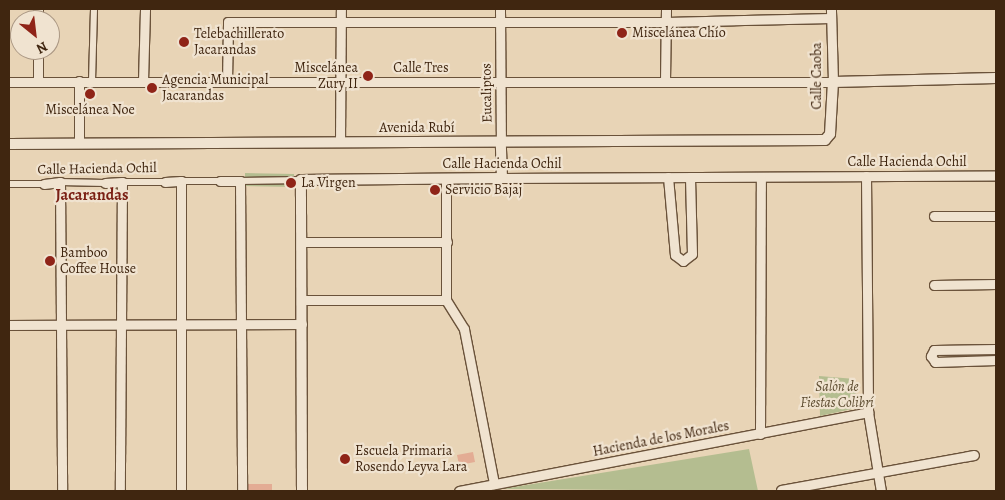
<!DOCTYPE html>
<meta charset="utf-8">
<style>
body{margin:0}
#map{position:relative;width:1005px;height:500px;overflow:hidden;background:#e8d4b6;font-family:Alegreya,serif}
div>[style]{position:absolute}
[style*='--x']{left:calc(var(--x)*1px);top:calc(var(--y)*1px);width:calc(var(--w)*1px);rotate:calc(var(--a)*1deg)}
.green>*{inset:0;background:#b4bd90}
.building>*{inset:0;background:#e3ac94}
.roads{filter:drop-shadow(1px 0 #6a523a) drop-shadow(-1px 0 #6a523a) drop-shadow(0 1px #6a523a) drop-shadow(0 -1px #6a523a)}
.pedestrian>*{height:6px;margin:-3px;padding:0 3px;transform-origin:3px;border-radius:3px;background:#f0e3d0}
.minor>*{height:9px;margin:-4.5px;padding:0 4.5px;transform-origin:4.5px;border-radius:4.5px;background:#f0e3d0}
.tertiary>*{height:10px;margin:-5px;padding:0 5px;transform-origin:5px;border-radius:5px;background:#f0e3d0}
.dots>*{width:14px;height:14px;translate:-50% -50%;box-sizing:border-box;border:2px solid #f0e3d0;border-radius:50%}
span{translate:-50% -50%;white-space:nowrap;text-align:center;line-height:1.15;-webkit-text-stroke:4.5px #f0e3d0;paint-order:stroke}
.poi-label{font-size:14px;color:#402610}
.left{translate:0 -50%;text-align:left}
.right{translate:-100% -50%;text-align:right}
.street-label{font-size:14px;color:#402610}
.park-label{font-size:14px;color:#5d4c30;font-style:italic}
.quarter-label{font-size:16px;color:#7a1f14;font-weight:700}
.frame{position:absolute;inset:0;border:10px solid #402610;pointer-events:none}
.north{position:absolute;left:10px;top:10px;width:50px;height:50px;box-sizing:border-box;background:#f0e3d0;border:1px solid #aa9783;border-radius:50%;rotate:151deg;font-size:14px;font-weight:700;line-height:20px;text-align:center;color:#402610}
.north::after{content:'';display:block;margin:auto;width:18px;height:22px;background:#8f2418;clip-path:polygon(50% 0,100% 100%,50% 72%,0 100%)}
</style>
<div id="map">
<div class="green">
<i style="clip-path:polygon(245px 173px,294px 174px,294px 187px,245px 186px)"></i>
<i style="clip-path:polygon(819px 376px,855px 379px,857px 408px,820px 416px)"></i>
<i style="clip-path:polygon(749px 449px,758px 491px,501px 489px,502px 489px)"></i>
</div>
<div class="building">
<i style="clip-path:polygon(473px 452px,475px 462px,459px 465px,457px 455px)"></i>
<i style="clip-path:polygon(248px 484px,272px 484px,272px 491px,248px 491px)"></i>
</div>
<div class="roads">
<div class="pedestrian">
<i style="--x:92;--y:81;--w:72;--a:-88.4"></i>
<i style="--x:181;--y:181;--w:39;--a:0"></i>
<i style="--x:240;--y:181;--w:61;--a:-0.9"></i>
<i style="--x:60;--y:182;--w:45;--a:1.3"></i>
<i style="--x:122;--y:182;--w:43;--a:0"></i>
<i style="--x:9;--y:184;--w:35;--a:0"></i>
</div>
<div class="minor">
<i style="--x:500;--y:9;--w:133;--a:89.6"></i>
<i style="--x:38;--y:20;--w:11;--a:-90"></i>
<i style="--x:79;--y:81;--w:62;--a:90"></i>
<i style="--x:143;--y:81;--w:72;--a:-88.4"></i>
<i style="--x:665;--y:81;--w:72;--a:-89.2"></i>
<i style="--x:9;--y:82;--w:824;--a:0"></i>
<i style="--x:833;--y:82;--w:73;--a:-91.6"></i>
<i style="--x:38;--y:82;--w:32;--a:-90"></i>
<i style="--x:227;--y:82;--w:60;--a:-89"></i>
<i style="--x:228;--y:22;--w:438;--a:0"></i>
<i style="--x:666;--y:22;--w:165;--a:-1.4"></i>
<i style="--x:340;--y:141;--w:132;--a:-89.6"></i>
<i style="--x:866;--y:176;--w:236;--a:89.5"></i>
<i style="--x:868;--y:412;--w:80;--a:80.7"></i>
<i style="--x:668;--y:177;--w:78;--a:84.9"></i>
<i style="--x:675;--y:255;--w:10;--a:37"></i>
<i style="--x:683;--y:261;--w:11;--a:-38"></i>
<i style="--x:692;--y:254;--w:77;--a:-91.5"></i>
<i style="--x:502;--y:178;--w:494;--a:-0.3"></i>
<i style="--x:220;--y:181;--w:20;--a:0"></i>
<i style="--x:240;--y:181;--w:310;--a:89.6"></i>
<i style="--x:165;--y:182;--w:16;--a:-4"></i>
<i style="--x:181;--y:181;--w:310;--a:90"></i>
<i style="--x:105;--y:183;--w:17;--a:-3"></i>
<i style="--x:122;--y:182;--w:309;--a:90.4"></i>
<i style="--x:44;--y:184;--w:16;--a:-7"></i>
<i style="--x:60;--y:182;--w:309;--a:89.6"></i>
<i style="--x:934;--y:216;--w:62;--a:0"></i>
<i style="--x:303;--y:242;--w:144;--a:0"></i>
<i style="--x:934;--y:285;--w:62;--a:-0.9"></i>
<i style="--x:302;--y:300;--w:144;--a:0"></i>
<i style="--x:446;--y:300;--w:34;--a:58"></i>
<i style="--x:464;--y:329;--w:158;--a:79"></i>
<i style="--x:446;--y:300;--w:121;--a:-90"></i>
<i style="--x:9;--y:325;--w:293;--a:-0.2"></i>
<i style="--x:996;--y:349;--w:62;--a:179.1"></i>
<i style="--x:934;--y:350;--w:7;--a:117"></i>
<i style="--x:931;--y:356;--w:7;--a:56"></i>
<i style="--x:935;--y:362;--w:61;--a:-1.9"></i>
<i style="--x:760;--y:434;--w:257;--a:-89.8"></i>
<i style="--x:781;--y:490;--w:196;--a:-10.3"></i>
<i style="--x:459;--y:491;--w:417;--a:-10.9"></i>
</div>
<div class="tertiary">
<i style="--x:9;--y:144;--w:816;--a:-0.28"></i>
<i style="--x:825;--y:140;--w:8;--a:-50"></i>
<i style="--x:830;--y:134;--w:52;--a:-86.7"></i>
<i style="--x:833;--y:82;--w:163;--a:-1.4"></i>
<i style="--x:302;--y:491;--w:311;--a:-90.2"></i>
<i style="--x:301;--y:180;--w:201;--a:-0.6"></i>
<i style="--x:502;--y:178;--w:36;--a:-92"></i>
</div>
</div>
<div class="dots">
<i style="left:622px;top:33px;background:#8f2418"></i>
<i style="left:184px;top:42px;background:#8f2418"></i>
<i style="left:368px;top:76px;background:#8f2418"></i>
<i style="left:152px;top:88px;background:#8f2418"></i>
<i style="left:90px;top:94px;background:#8f2418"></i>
<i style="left:291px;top:183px;background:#8f2418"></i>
<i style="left:435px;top:190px;background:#8f2418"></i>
<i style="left:50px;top:261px;background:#8f2418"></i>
<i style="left:345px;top:459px;background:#8f2418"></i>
</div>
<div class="poi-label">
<span class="left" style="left:632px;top:33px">Miscelánea Chío</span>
<span class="left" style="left:194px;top:42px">Telebachillerato<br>Jacarandas</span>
<span class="right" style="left:358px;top:76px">Miscelánea<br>Zury II</span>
<span class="left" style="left:162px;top:88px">Agencia Municipal<br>Jacarandas</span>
<span style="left:90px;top:110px">Miscelánea Noe</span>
<span class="left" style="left:301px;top:183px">La Virgen</span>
<span class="left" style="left:445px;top:190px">Servicio Bajaj</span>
<span class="left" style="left:60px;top:261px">Bamboo<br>Coffee House</span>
<span class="left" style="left:355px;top:459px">Escuela Primaria<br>Rosendo Leyva Lara</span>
</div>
<div class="street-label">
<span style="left:421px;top:68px">Calle Tres</span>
<span style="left:817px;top:76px;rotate:-90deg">Calle Caoba</span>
<span style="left:487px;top:93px;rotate:-91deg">Eucaliptos</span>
<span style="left:417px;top:128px">Avenida Rubí</span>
<span style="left:907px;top:162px">Calle Hacienda Ochil</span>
<span style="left:502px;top:164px">Calle Hacienda Ochil</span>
<span style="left:97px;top:169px;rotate:-1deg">Calle Hacienda Ochil</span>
<span style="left:661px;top:439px;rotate:-11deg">Hacienda de los Morales</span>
</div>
<div class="park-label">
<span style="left:837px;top:395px">Salón de<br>Fiestas Colibrí</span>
</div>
<div class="quarter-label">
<span style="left:92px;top:195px">Jacarandas</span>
</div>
<div class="frame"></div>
<div class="north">N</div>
</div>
